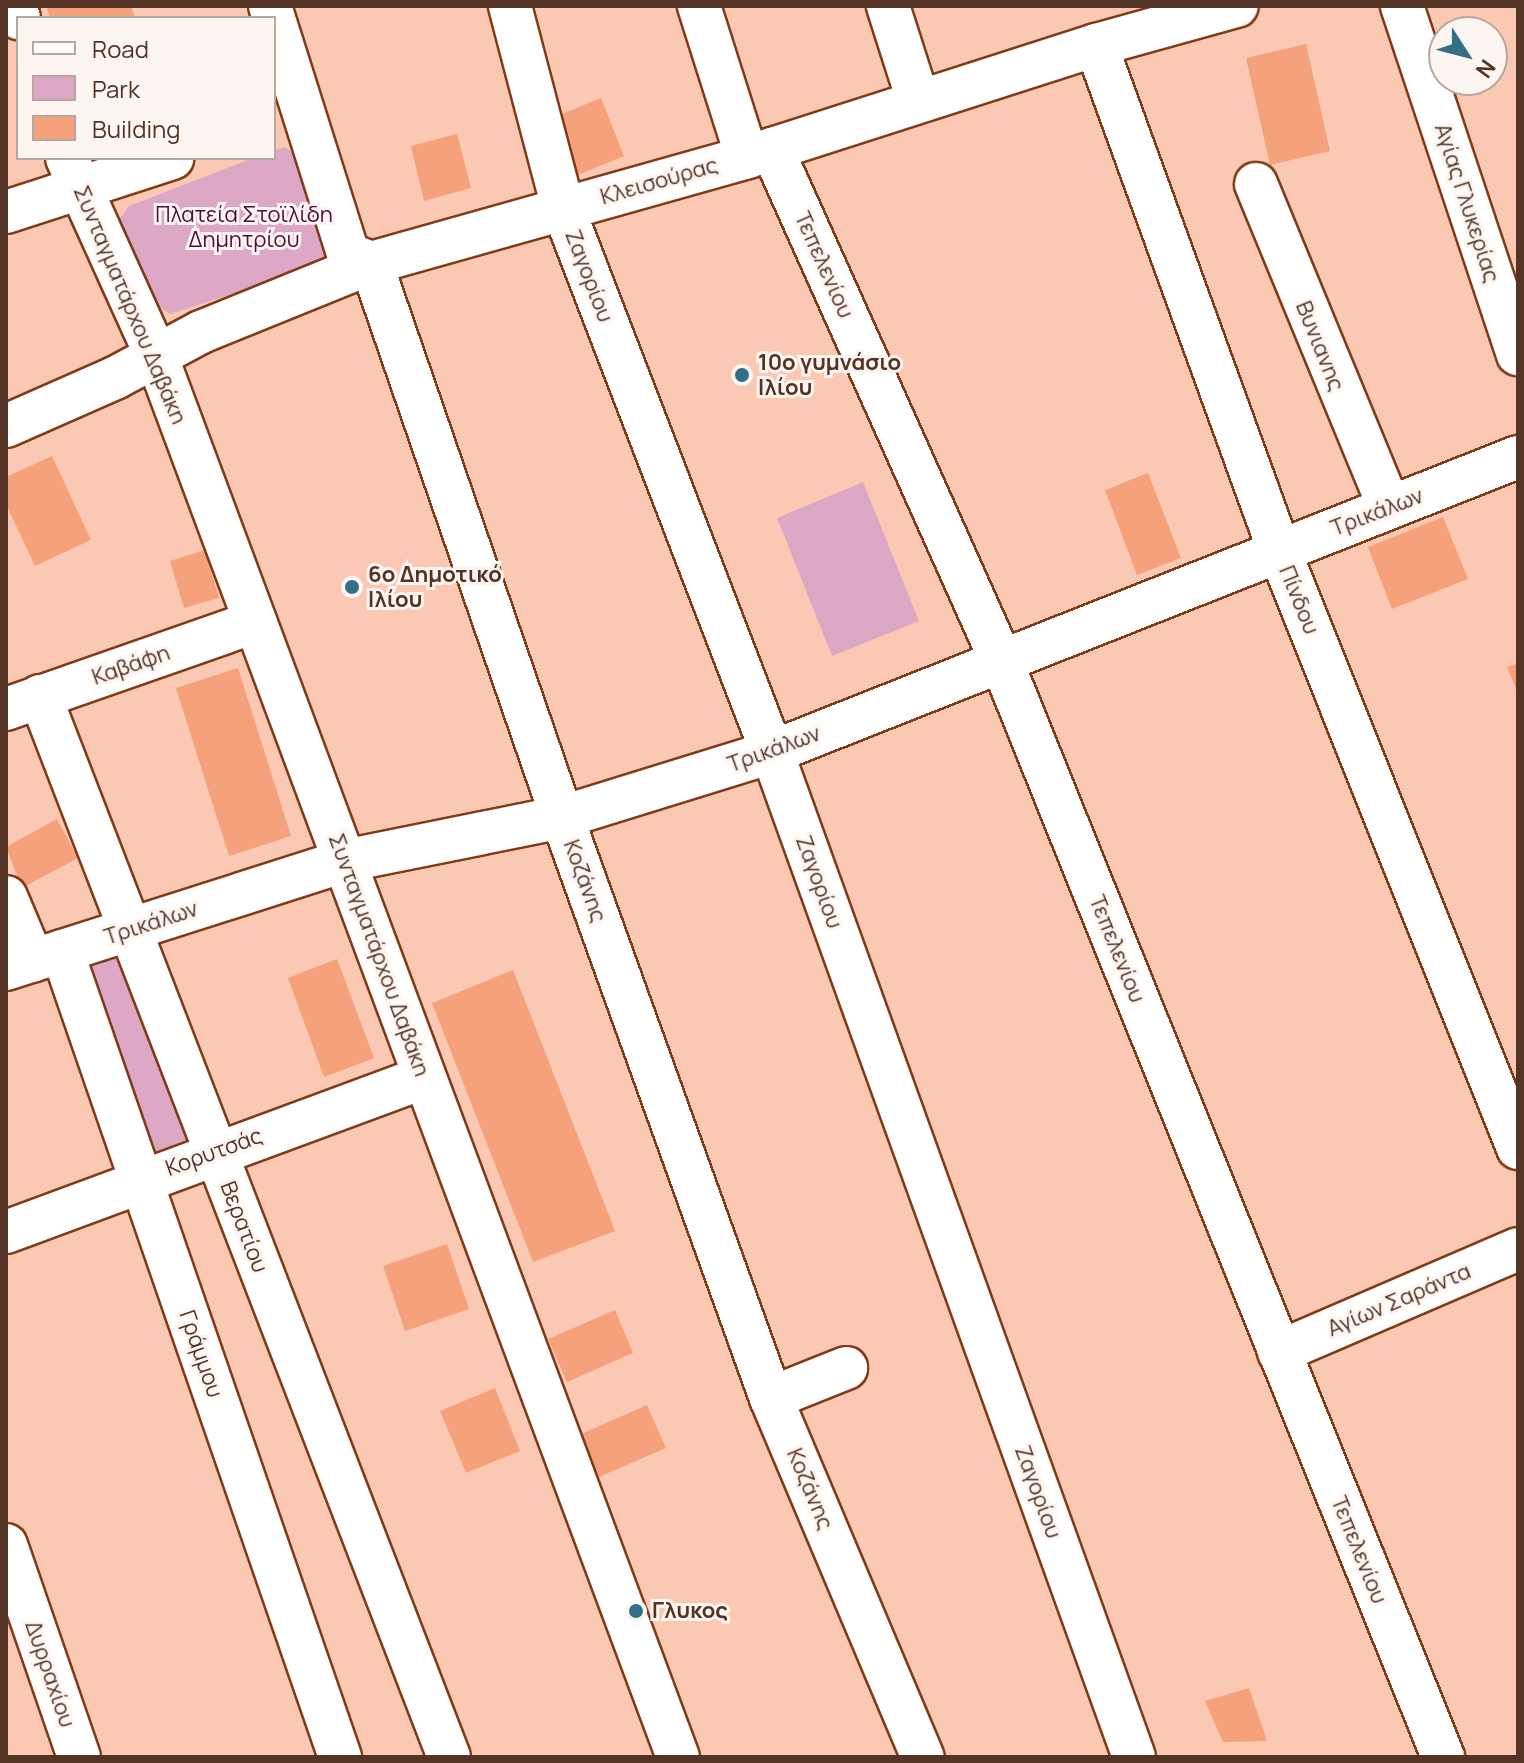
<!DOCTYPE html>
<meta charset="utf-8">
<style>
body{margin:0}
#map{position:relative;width:1524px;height:1763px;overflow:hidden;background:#fbc9b3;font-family:Manrope,sans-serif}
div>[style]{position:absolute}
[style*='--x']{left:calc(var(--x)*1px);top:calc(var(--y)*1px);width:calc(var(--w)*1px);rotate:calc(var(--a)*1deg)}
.green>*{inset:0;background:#dda8c5}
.building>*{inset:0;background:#f4a17c}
.roads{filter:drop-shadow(2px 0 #813b17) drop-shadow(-2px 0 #813b17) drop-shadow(0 2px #813b17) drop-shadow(0 -2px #813b17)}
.minor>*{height:42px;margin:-21px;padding:0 21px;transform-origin:21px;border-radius:21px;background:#fff}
.dots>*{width:22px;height:22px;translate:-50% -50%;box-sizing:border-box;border:4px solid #fdf5f1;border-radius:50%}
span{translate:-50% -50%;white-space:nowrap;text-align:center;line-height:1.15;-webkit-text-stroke:6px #fdf5f1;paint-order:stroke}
.street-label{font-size:22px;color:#533324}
.park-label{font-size:22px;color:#510a3a}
.poi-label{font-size:22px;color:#533324;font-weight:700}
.left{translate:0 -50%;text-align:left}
.frame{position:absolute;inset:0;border:8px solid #533324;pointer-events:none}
.legend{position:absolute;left:16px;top:16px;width:260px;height:144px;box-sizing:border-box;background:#fdf5f1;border:2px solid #b9a79f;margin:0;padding:10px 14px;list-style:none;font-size:24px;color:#533324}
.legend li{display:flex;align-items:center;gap:16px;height:40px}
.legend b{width:40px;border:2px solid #b9a79f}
.north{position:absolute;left:1428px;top:16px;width:80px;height:80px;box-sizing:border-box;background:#fdf5f1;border:2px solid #b9a79f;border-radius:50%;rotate:126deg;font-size:22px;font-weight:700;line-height:32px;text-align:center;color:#533324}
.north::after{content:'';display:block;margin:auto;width:28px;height:36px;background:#337086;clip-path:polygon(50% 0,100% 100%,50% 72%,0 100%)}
</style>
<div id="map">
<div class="green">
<i style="clip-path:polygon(285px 147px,298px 157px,328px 263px,170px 314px,157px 305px,119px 220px,129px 206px,253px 158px,274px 158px,274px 150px)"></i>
<i style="clip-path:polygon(863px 482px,919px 621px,832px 656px,777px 518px)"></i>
<i style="clip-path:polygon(128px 953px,194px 1137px,154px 1152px,87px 968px)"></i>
</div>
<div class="building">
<i style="clip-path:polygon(46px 6px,131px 6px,135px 18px,50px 18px)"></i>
<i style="clip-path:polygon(1306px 44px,1330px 151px,1270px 165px,1246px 58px)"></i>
<i style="clip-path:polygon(601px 98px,624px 156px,578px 175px,555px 117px)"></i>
<i style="clip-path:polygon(457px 134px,471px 188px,424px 201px,411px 146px)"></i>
<i style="clip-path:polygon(52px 456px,91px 540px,35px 566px,6px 504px,6px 477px)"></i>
<i style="clip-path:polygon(1148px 473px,1181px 558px,1137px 575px,1105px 490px)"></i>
<i style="clip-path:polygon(1443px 517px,1468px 579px,1392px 609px,1368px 547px)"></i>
<i style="clip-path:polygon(205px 550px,219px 598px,184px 608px,170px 561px)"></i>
<i style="clip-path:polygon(1518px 663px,1518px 694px,1507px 667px)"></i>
<i style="clip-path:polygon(238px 668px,291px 836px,229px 856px,176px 688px)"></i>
<i style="clip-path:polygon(57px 819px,78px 858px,22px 888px,6px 847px)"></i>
<i style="clip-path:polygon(337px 959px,374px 1058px,324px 1077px,288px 978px)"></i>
<i style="clip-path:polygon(513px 970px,615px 1231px,533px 1262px,432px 1003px)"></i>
<i style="clip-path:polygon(447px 1244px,469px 1309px,405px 1331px,383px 1266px)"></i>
<i style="clip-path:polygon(615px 1310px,633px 1353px,567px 1382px,548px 1339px)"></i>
<i style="clip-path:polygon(495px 1388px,520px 1451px,466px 1473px,440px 1411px)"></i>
<i style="clip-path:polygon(647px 1405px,666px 1448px,599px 1477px,581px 1434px)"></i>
<i style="clip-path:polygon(1249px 1688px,1267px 1741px,1223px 1742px,1205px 1701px)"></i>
</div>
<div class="roads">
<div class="minor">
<i style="--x:15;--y:6;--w:13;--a:72"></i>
<i style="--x:270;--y:6;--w:260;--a:72.5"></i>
<i style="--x:348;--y:254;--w:25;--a:21"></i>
<i style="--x:371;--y:263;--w:586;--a:70.98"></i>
<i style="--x:562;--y:817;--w:617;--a:70.22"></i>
<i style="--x:771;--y:1398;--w:390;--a:67.1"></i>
<i style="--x:510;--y:6;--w:209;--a:75.3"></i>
<i style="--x:563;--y:208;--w:583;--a:68.98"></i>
<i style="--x:772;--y:752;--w:1068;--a:70.19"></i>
<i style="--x:699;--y:6;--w:158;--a:72.4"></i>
<i style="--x:888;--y:6;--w:99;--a:72.3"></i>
<i style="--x:1402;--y:6;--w:367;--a:71.6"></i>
<i style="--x:1096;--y:45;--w:537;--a:70.08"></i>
<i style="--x:1279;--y:550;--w:644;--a:68.22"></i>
<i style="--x:772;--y:149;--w:560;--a:65.86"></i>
<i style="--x:1001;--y:660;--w:1183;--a:68.05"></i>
<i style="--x:67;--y:158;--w:216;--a:65.7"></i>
<i style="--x:156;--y:355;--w:1496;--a:69.58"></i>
<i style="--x:1256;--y:184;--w:349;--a:67.6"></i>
<i style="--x:6;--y:212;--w:175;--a:-18"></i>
<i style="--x:6;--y:426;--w:119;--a:-23.8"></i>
<i style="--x:115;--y:378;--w:98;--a:-28.1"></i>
<i style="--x:201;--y:332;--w:183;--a:-22.1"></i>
<i style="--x:371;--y:263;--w:391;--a:-15.7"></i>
<i style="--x:747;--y:157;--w:367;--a:-17.8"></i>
<i style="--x:1096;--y:45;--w:146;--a:-15.5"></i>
<i style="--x:40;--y:696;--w:1137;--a:68.92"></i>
<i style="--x:6;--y:709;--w:264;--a:-19.3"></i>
<i style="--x:6;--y:897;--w:69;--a:67.1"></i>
<i style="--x:62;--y:951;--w:853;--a:70.97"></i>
<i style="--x:6;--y:969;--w:355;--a:-17.7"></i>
<i style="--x:344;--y:861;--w:222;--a:-11.4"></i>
<i style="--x:562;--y:817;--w:220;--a:-17.2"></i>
<i style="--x:772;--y:752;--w:802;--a:-21.58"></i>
<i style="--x:6;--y:1232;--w:446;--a:-20.3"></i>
<i style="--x:1279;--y:1352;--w:260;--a:-23.3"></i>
<i style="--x:771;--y:1398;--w:81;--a:-21.8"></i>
<i style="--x:6;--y:1545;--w:224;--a:71"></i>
</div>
</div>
<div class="dots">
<i style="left:742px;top:375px;background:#337086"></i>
<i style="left:352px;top:587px;background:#337086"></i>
<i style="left:636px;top:1611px;background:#337086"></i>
</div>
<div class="street-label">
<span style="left:659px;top:181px;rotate:-16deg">Κλεισούρας</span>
<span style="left:1467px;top:203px;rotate:72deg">Αγίας Γλυκερίας</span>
<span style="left:824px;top:265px;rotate:66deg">Τεπελενίου</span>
<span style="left:589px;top:276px;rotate:69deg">Ζαγορίου</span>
<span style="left:130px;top:305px;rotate:67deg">Συνταγματάρχου Δαβάκη</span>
<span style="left:1320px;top:346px;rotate:68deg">Βυνιανης</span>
<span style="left:1377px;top:512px;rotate:-21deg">Τρικάλων</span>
<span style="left:1299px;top:600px;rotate:68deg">Πίνδου</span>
<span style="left:131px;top:665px;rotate:-19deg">Καβάφη</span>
<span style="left:774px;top:749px;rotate:-20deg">Τρικάλων</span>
<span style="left:585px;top:881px;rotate:70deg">Κοζάνης</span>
<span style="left:819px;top:882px;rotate:70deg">Ζαγορίου</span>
<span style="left:151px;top:923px;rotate:-18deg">Τρικάλων</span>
<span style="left:1117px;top:949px;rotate:68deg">Τεπελενίου</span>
<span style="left:379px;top:955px;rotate:70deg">Συνταγματάρχου Δαβάκη</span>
<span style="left:214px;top:1152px;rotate:-20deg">Κορυτσάς</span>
<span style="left:244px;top:1227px;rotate:69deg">Βερατίου</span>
<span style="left:1399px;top:1300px;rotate:-23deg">Αγίων Σαράντα</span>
<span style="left:201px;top:1354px;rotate:71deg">Γράμμου</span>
<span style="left:810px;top:1489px;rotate:67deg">Κοζάνης</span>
<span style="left:1038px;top:1492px;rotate:70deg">Ζαγορίου</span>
<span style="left:1359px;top:1550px;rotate:68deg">Τεπελενίου</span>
<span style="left:50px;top:1674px;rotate:71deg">Δυρραχίου</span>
</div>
<div class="park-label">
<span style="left:244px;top:227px">Πλατεία Στοϊλίδη<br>Δημητρίου</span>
</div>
<div class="poi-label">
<span class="left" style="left:758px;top:375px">10ο γυμνάσιο<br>Ιλίου</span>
<span class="left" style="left:368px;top:587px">6ο Δημοτικό<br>Ιλίου</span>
<span class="left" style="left:652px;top:1611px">Γλυκος</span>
</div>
<div class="frame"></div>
<ul class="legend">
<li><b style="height:10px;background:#fff"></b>Road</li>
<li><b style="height:22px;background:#dda8c5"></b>Park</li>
<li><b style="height:22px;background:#f4a17c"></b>Building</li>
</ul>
<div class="north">N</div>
</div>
